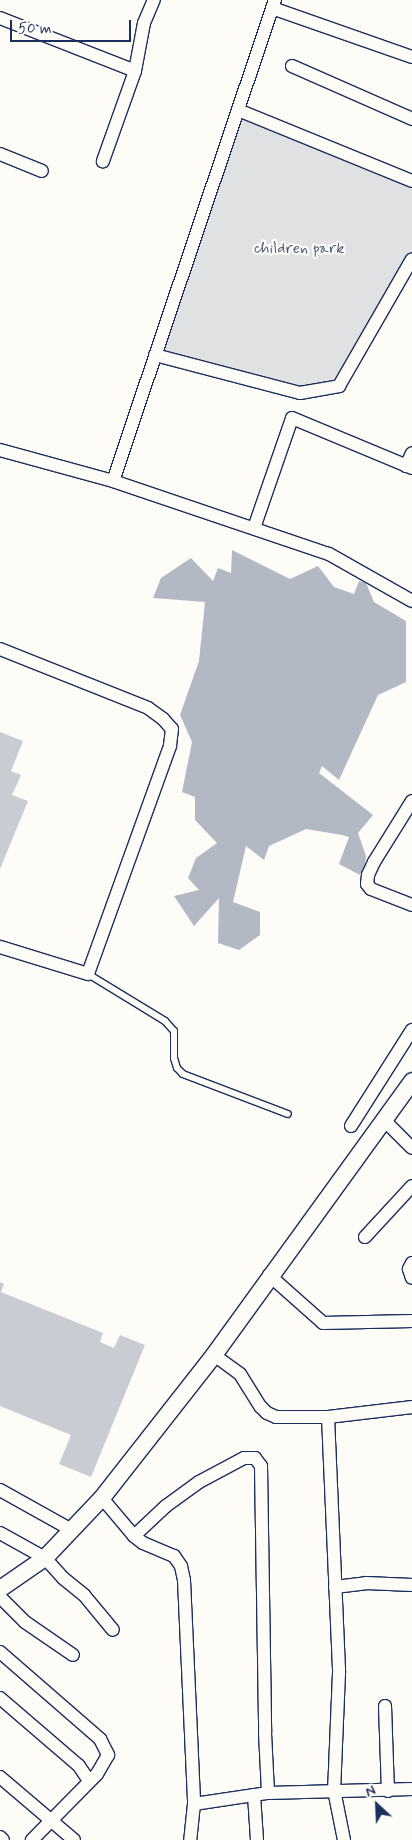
<!DOCTYPE html>
<style>
body{margin:0}
#map{position:relative;width:412px;height:1840px;overflow:hidden;background:#fdfcf7;font-family:Mynerve,sans-serif}
div>[style]{position:absolute}
[style*='--x']{left:calc(var(--x)*1px);top:calc(var(--y)*1px);width:calc(var(--w)*1px);rotate:calc(var(--a)*1deg)}
.green>*{inset:0;background:#e0e1e3}
.water>*{inset:0;background:#b3b8c5}
.building>*{inset:0;background:#c9ccd3}
.roads{filter:drop-shadow(1px 0 #1b2f5e) drop-shadow(-1px 0 #1b2f5e) drop-shadow(0 1px #1b2f5e) drop-shadow(0 -1px #1b2f5e)}
.service>*{height:6px;margin:-3px;padding:0 3px;transform-origin:3px;border-radius:3px;background:#fdfcf7}
.minor>*{height:12px;margin:-6px;padding:0 6px;transform-origin:6px;border-radius:6px;background:#fdfcf7}
.tertiary>*{height:16px;margin:-8px;padding:0 8px;transform-origin:8px;border-radius:8px;background:#fdfcf7}
span{translate:-50% -50%;white-space:nowrap;text-align:center;line-height:1.15;-webkit-text-stroke:4.5px #fdfcf7;paint-order:stroke}
.park-label{font-size:16px;color:#4c5c7f}
.north{position:absolute;left:352px;top:1780px;width:50px;height:50px;-webkit-text-stroke:4px #fdfcf7;paint-order:stroke;rotate:335deg;font-size:14px;font-weight:700;line-height:20px;text-align:center;color:#1b2f5e}
.north::after{content:'';display:block;margin:auto;width:18px;height:22px;background:#1b2f5e;clip-path:polygon(50% 0,100% 100%,50% 72%,0 100%)}
.scale{position:absolute;left:10px;top:20px;width:121px;height:22px;box-sizing:border-box;border:2px solid #1b2f5e;border-top:0;padding-left:6px;font-size:15px;line-height:18px;white-space:nowrap;color:#1b2f5e;-webkit-text-stroke:4px #fdfcf7;paint-order:stroke}
</style>
<div id="map">
<div class="green">
<i style="clip-path:polygon(238px 110px,412px 181px,412px 259px,344px 377px,300px 393px,155px 355px)"></i>
</div>
<div class="water">
<i style="clip-path:polygon(232px 550px,290px 579px,318px 566px,334px 587px,354px 594px,359px 581px,366px 583px,374px 602px,406px 621px,406px 682px,378px 695px,339px 780px,322px 766px,319px 773px,373px 815px,358px 833px,366px 856px,365px 865px,360px 875px,339px 864px,349px 837px,342px 835px,306px 829px,269px 846px,264px 860px,246px 846px,233px 902px,260px 912px,260px 935px,239px 950px,218px 943px,219px 898px,194px 926px,174px 896px,199px 890px,188px 878px,196px 858px,217px 843px,195px 820px,195px 797px,182px 792px,192px 742px,180px 715px,199px 661px,205px 602px,153px 598px,161px 578px,191px 558px,213px 581px,218px 568px,231px 573px)"></i>
</div>
<div class="building">
<i style="clip-path:polygon(0 732px,23px 741px,11px 771px,21px 775px,12px 795px,28px 801px,0 869px)"></i>
<i style="clip-path:polygon(0 1282px,4px 1284px,1px 1292px,103px 1333px,100px 1342px,114px 1348px,120px 1335px,145px 1345px,91px 1477px,59px 1464px,71px 1435px,0 1406px)"></i>
</div>
<div class="roads">
<div class="service">
<i style="--x:88;--y:974;--w:90;--a:31.4"></i>
<i style="--x:165;--y:1021;--w:13;--a:48"></i>
<i style="--x:174;--y:1031;--w:27;--a:90"></i>
<i style="--x:174;--y:1058;--w:10;--a:73"></i>
<i style="--x:177;--y:1068;--w:8;--a:45"></i>
<i style="--x:183;--y:1074;--w:112;--a:20.9"></i>
</div>
<div class="minor">
<i style="--x:272;--y:8;--w:148;--a:19.3"></i>
<i style="--x:0;--y:18;--w:145;--a:21.4"></i>
<i style="--x:135;--y:71;--w:96;--a:109.6"></i>
<i style="--x:292;--y:66;--w:131;--a:23.8"></i>
<i style="--x:135;--y:71;--w:49;--a:-79.4"></i>
<i style="--x:144;--y:23;--w:25;--a:-67"></i>
<i style="--x:238;--y:110;--w:188;--a:22.2"></i>
<i style="--x:0;--y:154;--w:45;--a:22"></i>
<i style="--x:155;--y:355;--w:150;--a:14.7"></i>
<i style="--x:300;--y:393;--w:40;--a:-10"></i>
<i style="--x:339;--y:386;--w:146;--a:-60.1"></i>
<i style="--x:0;--y:450;--w:117;--a:15.3"></i>
<i style="--x:113;--y:481;--w:508;--a:-71.39"></i>
<i style="--x:406;--y:466;--w:14;--a:-65"></i>
<i style="--x:113;--y:481;--w:228;--a:18.7"></i>
<i style="--x:329;--y:554;--w:95;--a:29.5"></i>
<i style="--x:254;--y:528;--w:116;--a:-70.9"></i>
<i style="--x:292;--y:418;--w:130;--a:22.6"></i>
<i style="--x:0;--y:649;--w:159;--a:21.7"></i>
<i style="--x:148;--y:708;--w:19;--a:36"></i>
<i style="--x:163;--y:719;--w:13;--a:48"></i>
<i style="--x:172;--y:729;--w:17;--a:97"></i>
<i style="--x:170;--y:746;--w:242;--a:109.8"></i>
<i style="--x:88;--y:974;--w:92;--a:-162.9"></i>
<i style="--x:412;--y:801;--w:72;--a:121.9"></i>
<i style="--x:374;--y:862;--w:14;--a:115"></i>
<i style="--x:368;--y:875;--w:9;--a:96"></i>
<i style="--x:367;--y:884;--w:6;--a:51"></i>
<i style="--x:371;--y:889;--w:44;--a:21.3"></i>
<i style="--x:385;--y:1121;--w:38;--a:45"></i>
<i style="--x:351;--y:1126;--w:114;--a:-57.6"></i>
<i style="--x:365;--y:1237;--w:69;--a:-47.3"></i>
<i style="--x:412;--y:1263;--w:7;--a:117"></i>
<i style="--x:409;--y:1269;--w:9;--a:72"></i>
<i style="--x:269;--y:1275;--w:72;--a:41.6"></i>
<i style="--x:323;--y:1323;--w:89;--a:-1.3"></i>
<i style="--x:214;--y:1355;--w:32;--a:36"></i>
<i style="--x:240;--y:1374;--w:39;--a:58"></i>
<i style="--x:261;--y:1407;--w:8;--a:45"></i>
<i style="--x:267;--y:1413;--w:10;--a:24"></i>
<i style="--x:276;--y:1417;--w:52;--a:0"></i>
<i style="--x:328;--y:1417;--w:85;--a:-6.8"></i>
<i style="--x:328;--y:1417;--w:256;--a:87.5"></i>
<i style="--x:339;--y:1673;--w:117;--a:92.4"></i>
<i style="--x:334;--y:1790;--w:51;--a:78.7"></i>
<i style="--x:0;--y:1490;--w:80;--a:29.1"></i>
<i style="--x:102;--y:1498;--w:50;--a:49.9"></i>
<i style="--x:134;--y:1536;--w:11;--a:38"></i>
<i style="--x:143;--y:1543;--w:34;--a:23"></i>
<i style="--x:174;--y:1556;--w:12;--a:55"></i>
<i style="--x:181;--y:1566;--w:14;--a:78"></i>
<i style="--x:184;--y:1580;--w:224;--a:87.4"></i>
<i style="--x:194;--y:1804;--w:36;--a:96"></i>
<i style="--x:0;--y:1533;--w:51;--a:29.1"></i>
<i style="--x:45;--y:1558;--w:27;--a:48"></i>
<i style="--x:63;--y:1578;--w:27;--a:39"></i>
<i style="--x:84;--y:1595;--w:45;--a:50.4"></i>
<i style="--x:134;--y:1536;--w:44;--a:-43.2"></i>
<i style="--x:166;--y:1506;--w:41;--a:-36"></i>
<i style="--x:199;--y:1482;--w:51;--a:-28.1"></i>
<i style="--x:244;--y:1458;--w:11;--a:0"></i>
<i style="--x:255;--y:1458;--w:10;--a:53"></i>
<i style="--x:261;--y:1466;--w:267;--a:89.1"></i>
<i style="--x:265;--y:1733;--w:60;--a:87.1"></i>
<i style="--x:335;--y:1587;--w:31;--a:-7"></i>
<i style="--x:366;--y:1583;--w:46;--a:2.5"></i>
<i style="--x:0;--y:1597;--w:35;--a:45"></i>
<i style="--x:25;--y:1622;--w:58;--a:34.5"></i>
<i style="--x:0;--y:1652;--w:133;--a:41"></i>
<i style="--x:100;--y:1739;--w:18;--a:63"></i>
<i style="--x:108;--y:1755;--w:22;--a:120"></i>
<i style="--x:97;--y:1774;--w:93;--a:134.6"></i>
<i style="--x:0;--y:1698;--w:104;--a:40.7"></i>
<i style="--x:79;--y:1766;--w:18;--a:56"></i>
<i style="--x:385;--y:1706;--w:85;--a:88"></i>
<i style="--x:0;--y:1777;--w:97;--a:40.4"></i>
<i style="--x:254;--y:1795;--w:45;--a:86.2"></i>
<i style="--x:194;--y:1804;--w:75;--a:-8.5"></i>
<i style="--x:268;--y:1793;--w:144;--a:-1.6"></i>
<i style="--x:0;--y:1837;--w:4;--a:45"></i>
</div>
<div class="tertiary">
<i style="--x:0;--y:1589;--w:55;--a:-34.6"></i>
<i style="--x:45;--y:1558;--w:83;--a:-46.5"></i>
<i style="--x:102;--y:1498;--w:182;--a:-51.9"></i>
<i style="--x:214;--y:1355;--w:338;--a:-54.1"></i>
</div>
</div>
<div class="park-label">
<span style="left:299px;top:249px">children park</span>
</div>
<div class="north">N</div>
<div class="scale">50 m</div>
</div>
